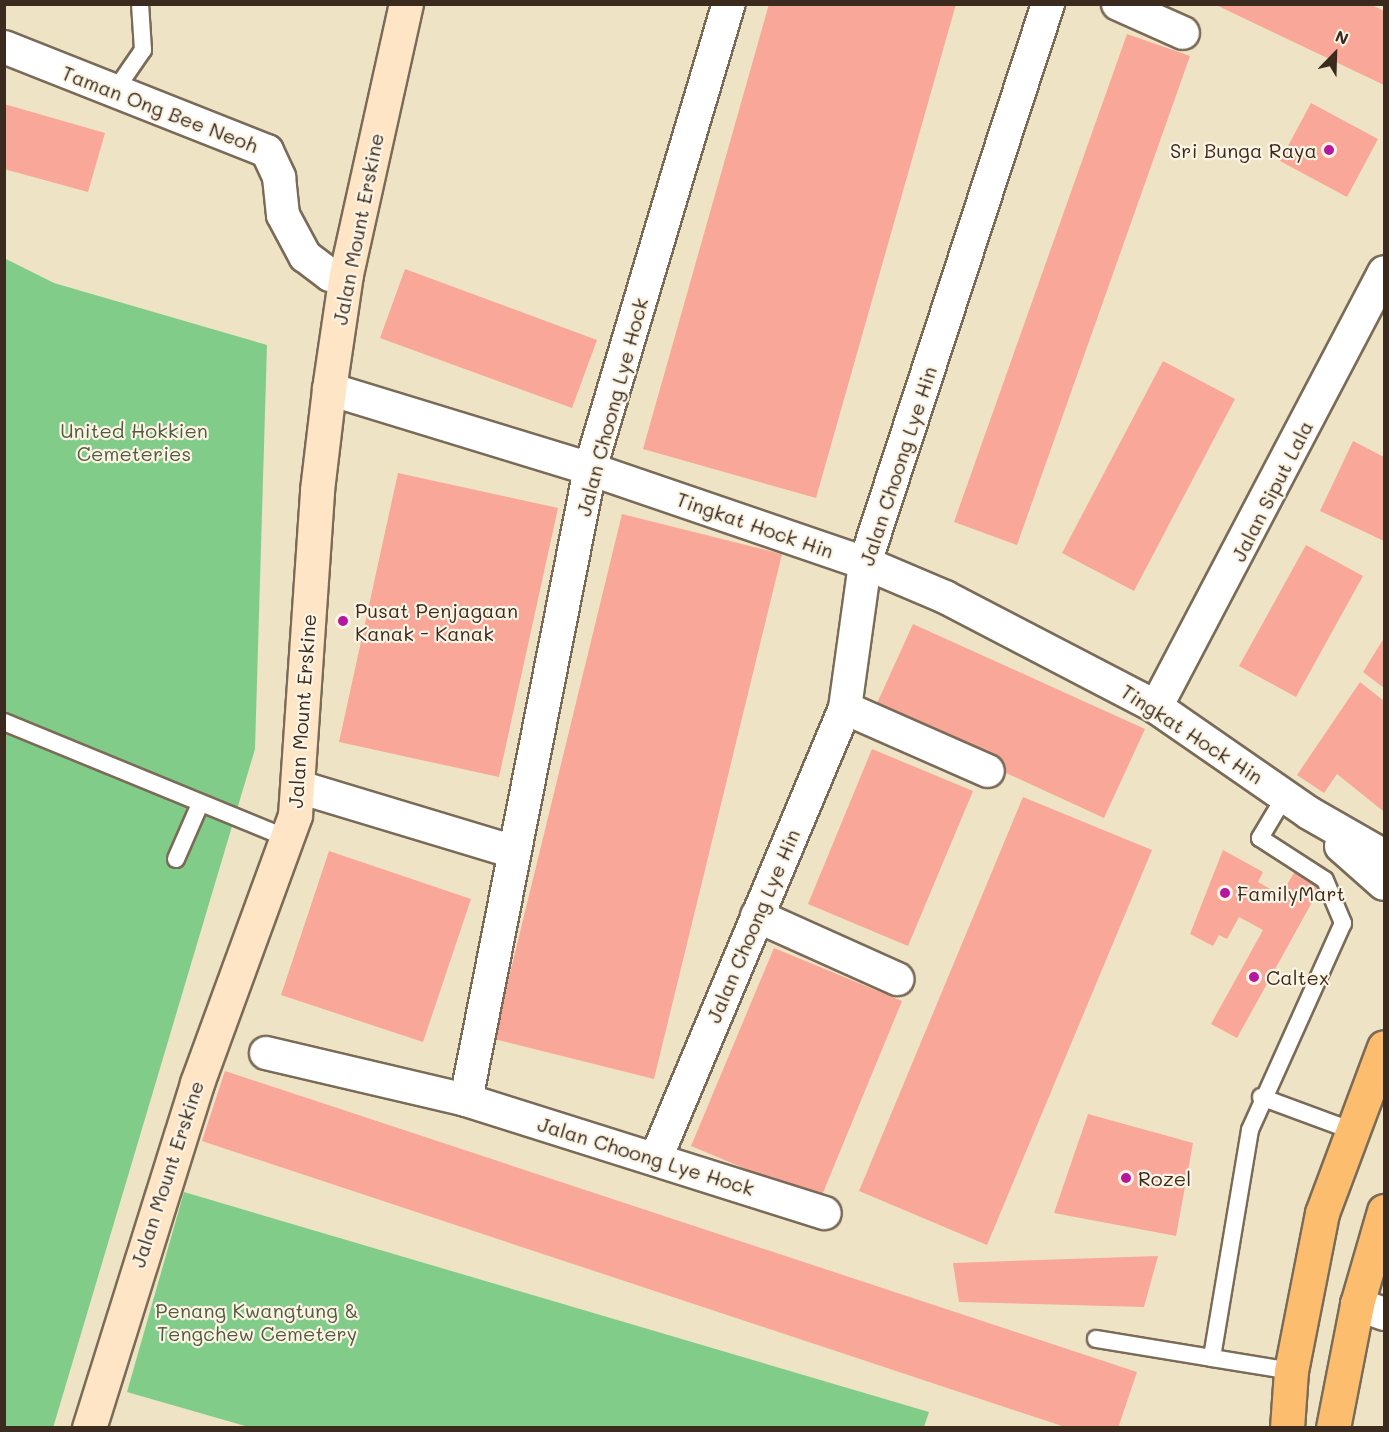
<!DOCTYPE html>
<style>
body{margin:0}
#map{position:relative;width:1389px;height:1432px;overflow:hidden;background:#eee4c5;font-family:Mali,sans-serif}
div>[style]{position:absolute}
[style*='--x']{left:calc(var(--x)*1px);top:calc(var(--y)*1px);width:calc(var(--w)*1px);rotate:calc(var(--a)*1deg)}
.green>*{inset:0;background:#82cc89}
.building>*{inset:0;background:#f9a798}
.roads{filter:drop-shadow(2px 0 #7a6b58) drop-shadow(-2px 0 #7a6b58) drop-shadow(0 2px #7a6b58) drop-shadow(0 -2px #7a6b58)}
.service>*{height:16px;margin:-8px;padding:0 8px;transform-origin:8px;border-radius:8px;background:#fff}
.minor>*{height:32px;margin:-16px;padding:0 16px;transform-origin:16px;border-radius:16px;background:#fff}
.secondary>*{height:33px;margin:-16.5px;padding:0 16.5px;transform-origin:16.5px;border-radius:16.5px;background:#fee5c5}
.primary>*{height:33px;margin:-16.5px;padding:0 16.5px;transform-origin:16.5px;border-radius:16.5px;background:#fcbd6f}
.dots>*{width:16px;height:16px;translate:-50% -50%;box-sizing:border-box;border:3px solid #fcf5e5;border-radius:50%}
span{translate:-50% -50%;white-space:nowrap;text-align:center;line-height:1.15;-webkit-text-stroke:4.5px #fcf5e5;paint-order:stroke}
.street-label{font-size:20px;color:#3b2a1e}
.poi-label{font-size:20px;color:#3b2a1e}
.right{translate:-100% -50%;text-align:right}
.left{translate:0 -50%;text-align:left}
.park-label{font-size:20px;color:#505b3e}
.frame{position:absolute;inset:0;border:6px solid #3b2a1e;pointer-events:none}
.north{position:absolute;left:1305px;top:24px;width:60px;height:60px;-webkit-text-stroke:4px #fcf5e5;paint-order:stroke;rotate:23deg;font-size:16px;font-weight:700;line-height:24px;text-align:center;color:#3b2a1e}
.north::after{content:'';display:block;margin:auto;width:21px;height:27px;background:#3b2a1e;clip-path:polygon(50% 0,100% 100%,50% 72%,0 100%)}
</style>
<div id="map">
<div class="green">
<i style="clip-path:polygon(4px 258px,54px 283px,267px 345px,255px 749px,53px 1428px,4px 1427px)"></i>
<i style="clip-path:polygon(184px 1192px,929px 1412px,924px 1427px,252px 1428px,127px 1392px)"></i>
</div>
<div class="building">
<i style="clip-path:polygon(769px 4px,956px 4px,816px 498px,643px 449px)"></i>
<i style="clip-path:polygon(1214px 4px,1370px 4px,1384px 11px,1384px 85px)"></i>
<i style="clip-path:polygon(1127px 34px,1190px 56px,1017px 545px,954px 522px)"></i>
<i style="clip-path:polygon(1311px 103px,1378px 139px,1347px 197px,1280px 161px)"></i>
<i style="clip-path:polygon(4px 104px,105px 133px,88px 192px,4px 169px)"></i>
<i style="clip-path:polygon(405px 269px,597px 340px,572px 408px,380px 338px)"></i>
<i style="clip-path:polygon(1163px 361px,1235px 399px,1134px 591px,1062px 553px)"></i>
<i style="clip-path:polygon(1353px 441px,1384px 457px,1384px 541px,1320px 511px)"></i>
<i style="clip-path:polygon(398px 473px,558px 508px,499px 777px,339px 742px)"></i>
<i style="clip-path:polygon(622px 514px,782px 554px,654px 1079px,494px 1039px)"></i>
<i style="clip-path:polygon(1306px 545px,1363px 576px,1296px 697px,1239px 666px)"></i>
<i style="clip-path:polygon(913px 624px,1145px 729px,1104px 818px,873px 712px)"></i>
<i style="clip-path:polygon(1384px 638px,1384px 688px,1363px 672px)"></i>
<i style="clip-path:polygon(1360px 682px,1384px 701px,1383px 811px,1337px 774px,1324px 793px,1297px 775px)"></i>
<i style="clip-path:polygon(872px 749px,973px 791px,908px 946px,808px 904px)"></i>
<i style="clip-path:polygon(1023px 797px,1152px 850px,987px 1245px,859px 1191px)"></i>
<i style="clip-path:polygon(1223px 850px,1263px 872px,1258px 882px,1281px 895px,1295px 871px,1321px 886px,1237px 1038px,1211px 1024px,1263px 930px,1239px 917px,1227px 939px,1219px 935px,1213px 946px,1190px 934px)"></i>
<i style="clip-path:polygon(329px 851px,471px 899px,423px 1042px,281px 995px)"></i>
<i style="clip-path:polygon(774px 948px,902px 1001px,820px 1200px,691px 1146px)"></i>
<i style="clip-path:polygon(225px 1071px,1137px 1372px,1118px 1428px,1068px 1428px,202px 1141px)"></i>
<i style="clip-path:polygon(1088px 1114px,1193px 1143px,1176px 1236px,1054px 1213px)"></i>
<i style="clip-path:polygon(1158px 1256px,1144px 1307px,959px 1302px,953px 1263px)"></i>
</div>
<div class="roads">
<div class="service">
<i style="--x:114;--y:92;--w:51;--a:-55.4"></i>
<i style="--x:143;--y:50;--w:46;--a:-93.7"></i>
<i style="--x:4;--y:722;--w:308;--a:22.3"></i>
<i style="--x:1285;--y:796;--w:49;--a:120.8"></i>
<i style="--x:1260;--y:838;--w:77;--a:32.9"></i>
<i style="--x:1325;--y:880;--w:47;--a:67.3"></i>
<i style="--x:1343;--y:923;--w:227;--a:114.2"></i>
<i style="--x:1250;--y:1130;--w:231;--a:99.5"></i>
<i style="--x:1212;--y:1358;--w:80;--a:9.3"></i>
<i style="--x:176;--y:859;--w:60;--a:-66.4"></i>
<i style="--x:1261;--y:1097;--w:95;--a:20.3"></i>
<i style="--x:1096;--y:1339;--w:118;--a:9.3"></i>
</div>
<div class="minor">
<i style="--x:1118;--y:4;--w:71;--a:24"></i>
<i style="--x:4;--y:47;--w:283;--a:21.6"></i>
<i style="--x:267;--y:151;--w:29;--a:65"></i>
<i style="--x:279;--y:177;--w:38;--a:84"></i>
<i style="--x:283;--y:215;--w:47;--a:61.8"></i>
<i style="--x:305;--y:256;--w:31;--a:37"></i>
<i style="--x:330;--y:275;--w:16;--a:-4"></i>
<i style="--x:329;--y:389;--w:273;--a:17"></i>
<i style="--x:590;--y:469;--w:291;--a:18.9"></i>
<i style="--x:865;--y:563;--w:87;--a:23"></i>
<i style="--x:945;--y:597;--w:238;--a:27.5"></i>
<i style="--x:1156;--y:707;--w:186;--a:34.7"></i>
<i style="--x:1309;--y:813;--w:86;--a:29.8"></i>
<i style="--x:1156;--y:707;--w:491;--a:-62.3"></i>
<i style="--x:845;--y:708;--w:156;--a:23.8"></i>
<i style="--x:299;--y:787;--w:225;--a:16.8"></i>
<i style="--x:1341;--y:846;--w:57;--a:41.5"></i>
<i style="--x:757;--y:916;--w:154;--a:24.2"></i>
<i style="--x:266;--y:1053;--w:205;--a:13.2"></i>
<i style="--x:466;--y:1100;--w:376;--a:17.5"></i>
<i style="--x:466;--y:1100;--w:643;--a:-78.88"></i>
<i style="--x:590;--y:469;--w:485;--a:-73.4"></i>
<i style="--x:656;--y:1158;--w:488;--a:-67.2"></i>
<i style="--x:845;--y:708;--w:146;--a:-82.1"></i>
<i style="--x:865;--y:563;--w:588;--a:-71.87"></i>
<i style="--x:1357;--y:1304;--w:29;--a:20"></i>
</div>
<div class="secondary">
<i style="--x:89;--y:1428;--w:362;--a:-72.6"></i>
<i style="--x:197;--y:1083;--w:285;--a:-69.9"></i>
<i style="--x:295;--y:815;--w:326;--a:-86.1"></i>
<i style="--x:317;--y:490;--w:102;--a:-83.2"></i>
<i style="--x:329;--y:389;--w:116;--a:-81.6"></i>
<i style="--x:346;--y:274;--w:277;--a:-77.5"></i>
</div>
<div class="primary">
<i style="--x:1287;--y:1428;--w:57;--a:-86"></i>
<i style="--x:1291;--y:1371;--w:161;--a:-78.9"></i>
<i style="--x:1322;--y:1213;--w:177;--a:-69.5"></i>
<i style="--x:1333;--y:1428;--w:126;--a:-79"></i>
<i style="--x:1357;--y:1304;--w:97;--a:-73.8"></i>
</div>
</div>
<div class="dots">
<i style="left:1329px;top:150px;background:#b5179e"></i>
<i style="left:343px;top:621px;background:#b5179e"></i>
<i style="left:1225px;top:893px;background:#b5179e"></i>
<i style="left:1254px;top:977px;background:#b5179e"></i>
<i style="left:1126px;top:1178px;background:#b5179e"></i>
</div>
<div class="street-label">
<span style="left:160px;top:109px;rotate:21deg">Taman Ong Bee Neoh</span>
<span style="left:358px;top:229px;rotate:-79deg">Jalan Mount Erskine</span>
<span style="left:612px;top:407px;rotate:-75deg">Jalan Choong Lye Hock</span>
<span style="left:898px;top:466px;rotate:-72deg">Jalan Choong Lye Hin</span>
<span style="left:1272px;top:491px;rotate:-63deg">Jalan Siput Lala</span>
<span style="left:755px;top:525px;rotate:19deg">Tingkat Hock Hin</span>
<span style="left:302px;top:711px;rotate:-86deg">Jalan Mount Erskine</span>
<span style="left:1192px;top:734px;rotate:33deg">Tingkat Hock Hin</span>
<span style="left:753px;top:926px;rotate:-67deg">Jalan Choong Lye Hin</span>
<span style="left:646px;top:1156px;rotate:17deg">Jalan Choong Lye Hock</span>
<span style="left:167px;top:1174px;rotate:-72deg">Jalan Mount Erskine</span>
</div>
<div class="poi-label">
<span class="right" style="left:1317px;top:150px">Sri Bunga Raya</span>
<span class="left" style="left:355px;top:622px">Pusat Penjagaan<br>Kanak - Kanak</span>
<span class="left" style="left:1237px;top:893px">FamilyMart</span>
<span class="left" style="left:1266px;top:977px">Caltex</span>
<span class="left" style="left:1138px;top:1178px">Rozel</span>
</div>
<div class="park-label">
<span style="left:134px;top:442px">United Hokkien<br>Cemeteries</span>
<span style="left:257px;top:1322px">Penang Kwangtung &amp;<br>Tengchew Cemetery</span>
</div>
<div class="frame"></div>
<div class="north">N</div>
</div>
